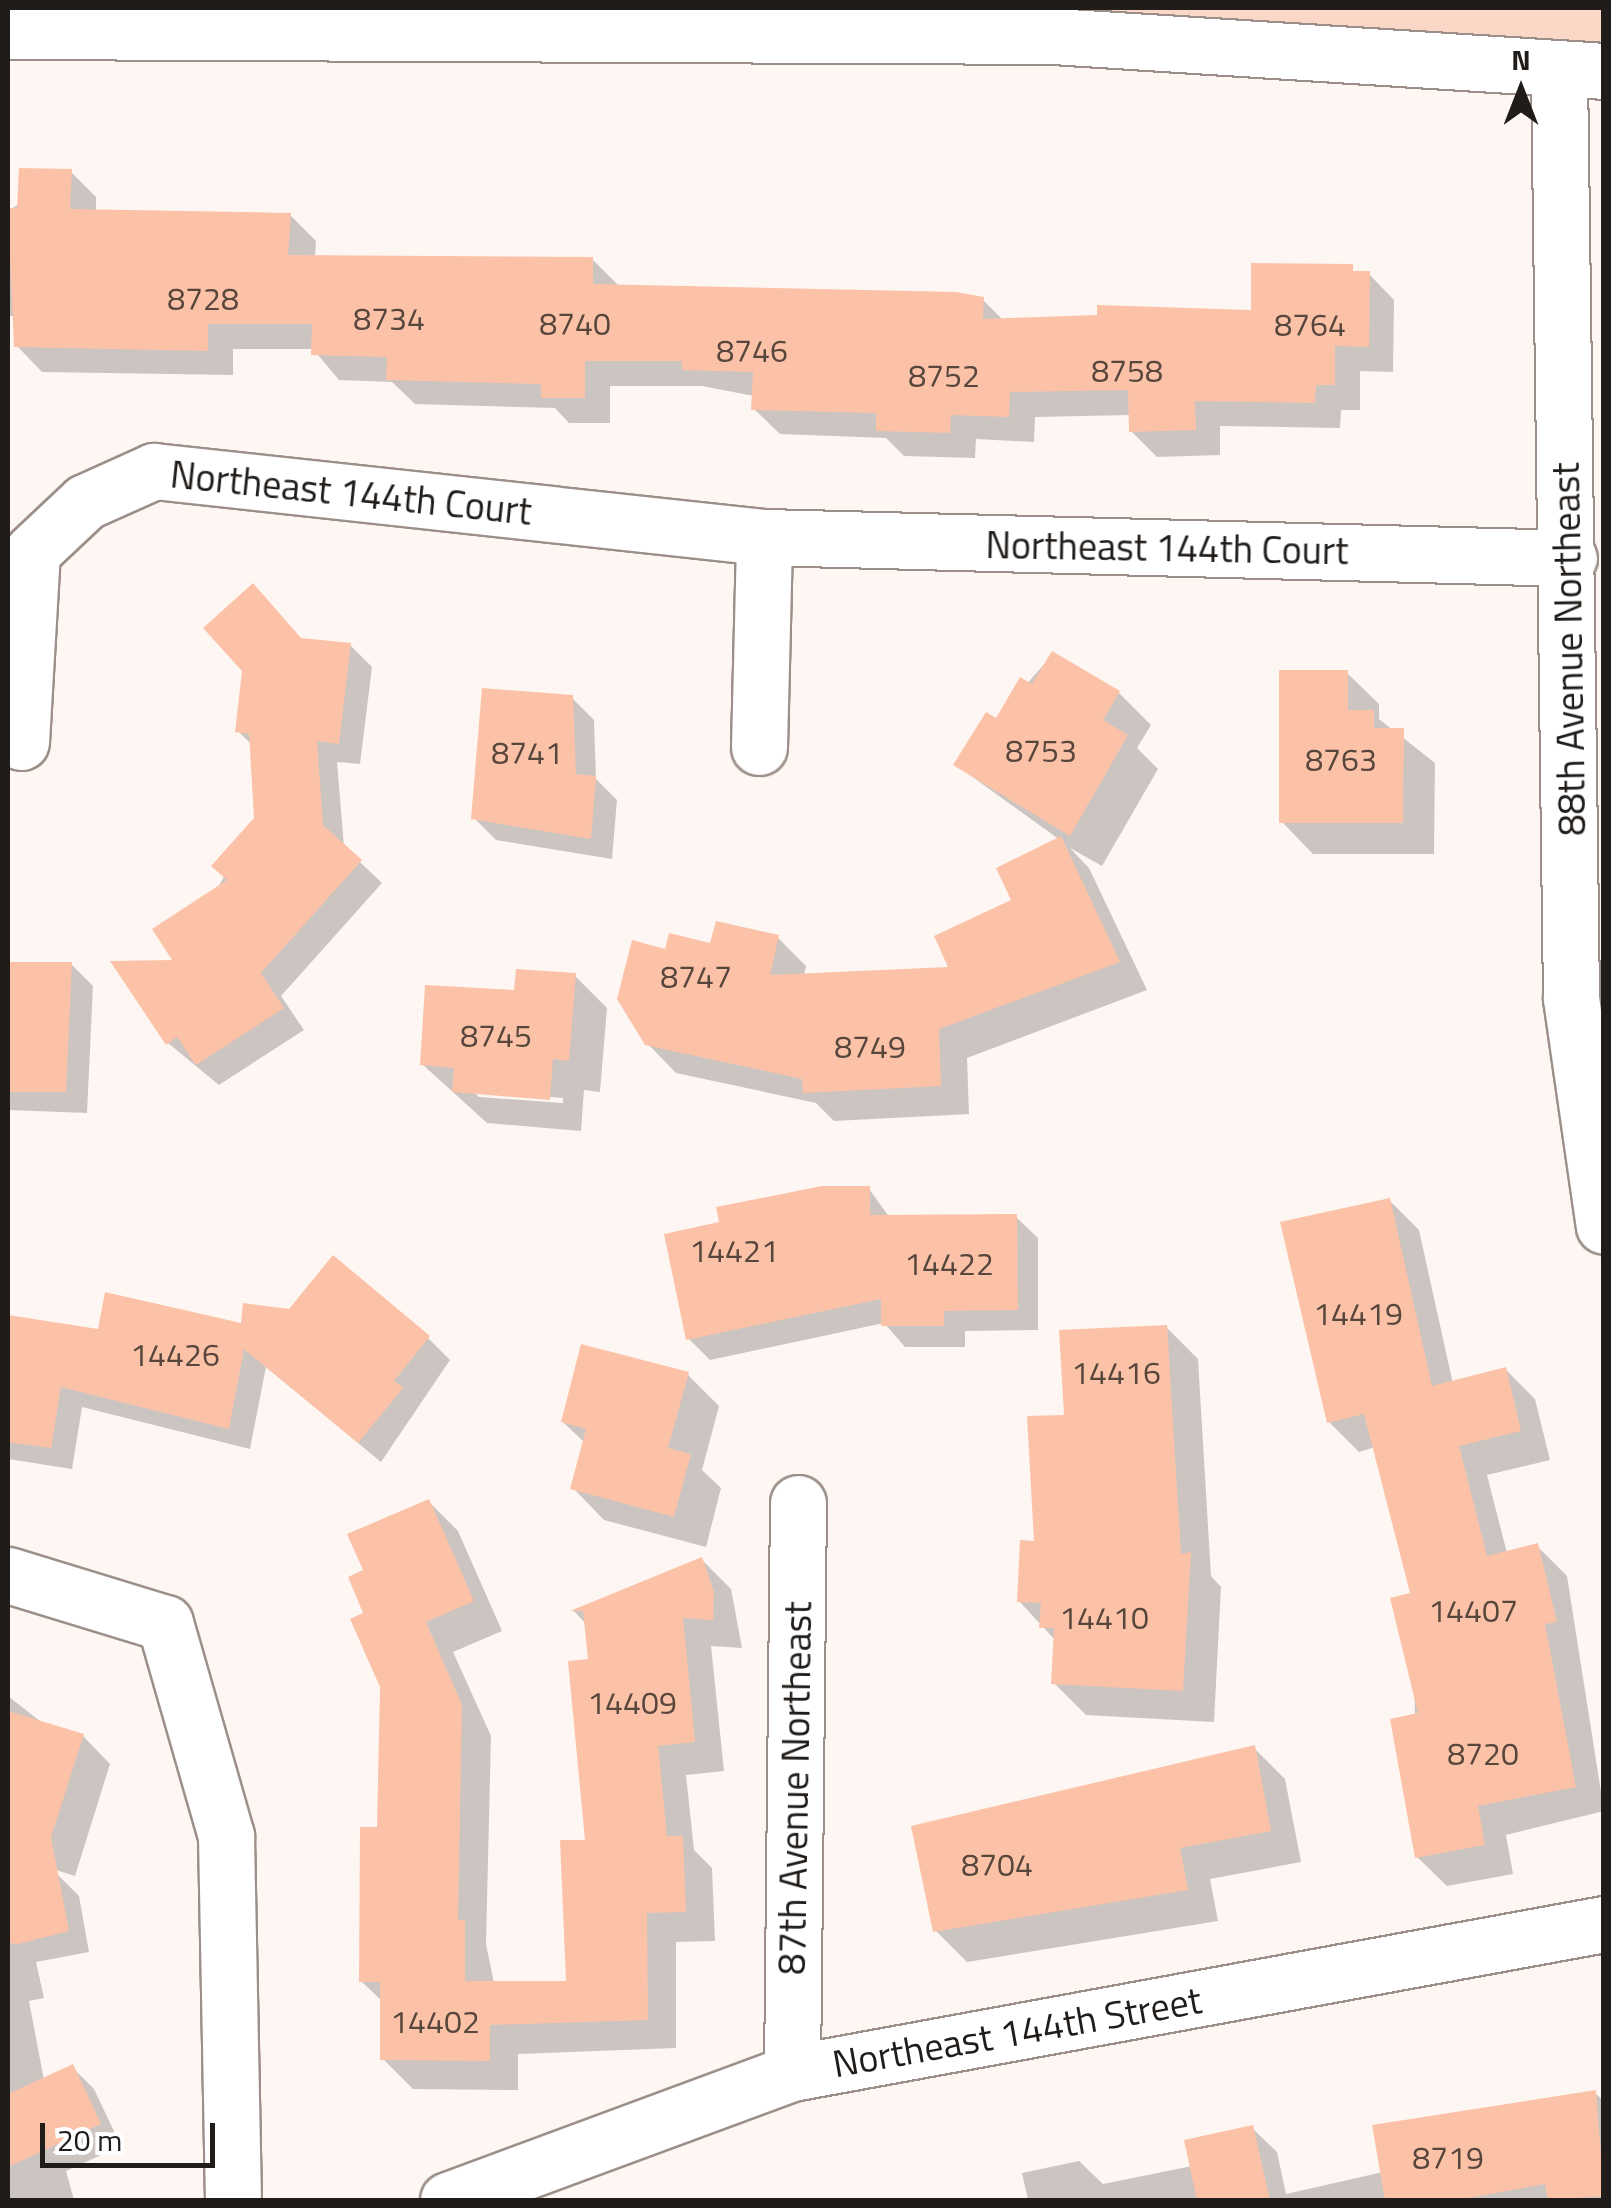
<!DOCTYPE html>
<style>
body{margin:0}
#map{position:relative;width:1611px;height:2208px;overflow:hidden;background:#fef6f2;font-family:"Titillium Web",sans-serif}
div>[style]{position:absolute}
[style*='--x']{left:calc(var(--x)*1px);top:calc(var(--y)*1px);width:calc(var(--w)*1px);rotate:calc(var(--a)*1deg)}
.green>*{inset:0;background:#fad7c7}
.shadow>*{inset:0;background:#0003}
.building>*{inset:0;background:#fcc2a7}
.roads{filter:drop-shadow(2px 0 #9c8f89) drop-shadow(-2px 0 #9c8f89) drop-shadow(0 2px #9c8f89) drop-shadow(0 -2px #9c8f89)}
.minor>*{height:55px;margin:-27.5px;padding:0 27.5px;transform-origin:27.5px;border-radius:27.5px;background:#fff}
span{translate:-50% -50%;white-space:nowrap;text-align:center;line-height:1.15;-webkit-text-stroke:9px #fff;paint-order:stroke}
.number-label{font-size:32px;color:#57463c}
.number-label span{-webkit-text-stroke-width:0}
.street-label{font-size:38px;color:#201c19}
.frame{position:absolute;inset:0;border:10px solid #201c19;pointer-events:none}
.north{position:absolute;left:1471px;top:40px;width:100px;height:100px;-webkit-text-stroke:8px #fff;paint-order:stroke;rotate:0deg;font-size:28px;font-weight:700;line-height:40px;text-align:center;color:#201c19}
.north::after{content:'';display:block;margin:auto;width:35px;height:45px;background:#201c19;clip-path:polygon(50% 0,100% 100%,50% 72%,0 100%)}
.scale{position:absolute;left:40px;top:2123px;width:175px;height:45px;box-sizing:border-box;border:5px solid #201c19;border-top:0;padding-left:12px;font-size:30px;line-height:35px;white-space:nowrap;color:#201c19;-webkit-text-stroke:8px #fff;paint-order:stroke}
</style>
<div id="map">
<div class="green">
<i style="clip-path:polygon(929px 8px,1603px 8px,1603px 63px,953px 36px)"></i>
</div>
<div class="shadow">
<i style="clip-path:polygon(70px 171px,96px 197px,96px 212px,290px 215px,316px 241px,315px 258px,592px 259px,618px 285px,983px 300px,1004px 321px,1253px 313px,1369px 274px,1394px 300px,1393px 372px,1360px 371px,1360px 410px,1341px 410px,1340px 428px,1220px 426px,1220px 455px,1157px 457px,1131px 431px,1131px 415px,1035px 417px,1034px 442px,976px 439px,975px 458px,904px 456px,886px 438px,780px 434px,754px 409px,754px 396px,702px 386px,610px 386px,610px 423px,569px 423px,555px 408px,415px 404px,392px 382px,339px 380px,313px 349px,233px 349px,233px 375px,42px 372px,17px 346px,18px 316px,8px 316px,8px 211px)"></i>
<i style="clip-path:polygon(303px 641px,350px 645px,372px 667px,360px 764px,337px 762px,344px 847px,382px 883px,281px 996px,304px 1030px,219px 1085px,168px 1043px,176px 962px,257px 818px,252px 745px,238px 731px)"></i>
<i style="clip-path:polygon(1053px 654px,1119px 693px,1151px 725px,1137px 748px,1158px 769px,1102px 866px,1070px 848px,1089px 868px,1147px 990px,967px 1058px,969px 1114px,834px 1121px,816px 1103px,676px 1073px,647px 1043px,667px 952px,778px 938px,806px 966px,804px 976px,952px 970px,1015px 902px,1060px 840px,956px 765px)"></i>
<i style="clip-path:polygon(1347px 673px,1379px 704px,1379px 719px,1435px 763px,1434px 854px,1313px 854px,1282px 822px)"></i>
<i style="clip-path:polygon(572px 698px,594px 720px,596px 779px,617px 800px,612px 859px,496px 840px,474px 818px)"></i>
<i style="clip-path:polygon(71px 964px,93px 986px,87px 1113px,8px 1110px,8px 965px)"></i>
<i style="clip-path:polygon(evenodd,575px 976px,607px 1008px,600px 1092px,584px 1090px,581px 1131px,487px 1123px,422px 1064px,517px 993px,575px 976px,473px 1091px,563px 1098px,563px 1103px,479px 1097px,473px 1091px)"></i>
<i style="clip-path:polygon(869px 1189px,890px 1218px,1016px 1217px,1038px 1238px,1038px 1330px,965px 1331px,965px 1347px,905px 1347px,884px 1323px,710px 1360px,688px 1338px)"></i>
<i style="clip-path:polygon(1389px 1200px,1419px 1230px,1453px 1384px,1506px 1370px,1535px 1399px,1550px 1460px,1487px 1475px,1507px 1553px,1537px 1546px,1567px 1576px,1604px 1811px,1506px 1835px,1513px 1874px,1447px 1886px,1417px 1857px,1413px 1594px,1375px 1447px,1359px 1452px,1329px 1422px)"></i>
<i style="clip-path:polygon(8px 1317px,100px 1332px,243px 1326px,428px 1338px,450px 1360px,381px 1462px,266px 1367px,250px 1449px,82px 1407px,72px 1469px,8px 1459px)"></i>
<i style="clip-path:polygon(1166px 1327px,1198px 1359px,1211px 1576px,1221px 1587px,1214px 1722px,1086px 1715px,1054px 1683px,1056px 1641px,1019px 1601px,1067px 1417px)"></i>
<i style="clip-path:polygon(687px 1374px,719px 1406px,702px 1470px,721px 1488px,706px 1547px,604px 1520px,573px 1488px,585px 1443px,563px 1422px)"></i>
<i style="clip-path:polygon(429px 1502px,458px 1531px,502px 1631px,453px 1652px,491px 1736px,486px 1944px,494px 1983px,569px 1983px,588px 1842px,590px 1662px,586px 1624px,574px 1611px,702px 1560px,731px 1589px,742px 1648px,711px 1646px,724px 1771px,686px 1775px,694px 1850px,712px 1868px,715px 1941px,676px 1942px,676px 2048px,518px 2054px,518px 2090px,413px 2089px,383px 2059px,383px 2002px,361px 1981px,380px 1829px,382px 1686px,366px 1572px)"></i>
<i style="clip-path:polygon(8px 1696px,45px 1725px,83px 1736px,110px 1764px,75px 1876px,8px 1855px)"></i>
<i style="clip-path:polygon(1254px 1748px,1285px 1779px,1301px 1862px,1210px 1879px,1218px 1921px,967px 1962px,935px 1930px)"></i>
<i style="clip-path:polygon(57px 1874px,79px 1896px,89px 1952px,36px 1962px,44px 1998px,29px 2001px,44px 2080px,72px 2067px,94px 2089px,121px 2146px,66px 2171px,74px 2200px,8px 2200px,8px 1884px)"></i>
<i style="clip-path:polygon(1595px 2093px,1604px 2101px,1604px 2200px,1028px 2200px,1022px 2173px,1079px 2161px,1103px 2184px,1192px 2166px,1252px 2128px,1277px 2152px,1286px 2194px,1383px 2172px)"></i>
</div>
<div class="building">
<i style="clip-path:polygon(19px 168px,72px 169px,70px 209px,291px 213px,288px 255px,593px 257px,593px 284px,956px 292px,984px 297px,983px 319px,1097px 315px,1097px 305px,1251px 310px,1251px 263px,1353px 264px,1353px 271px,1370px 271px,1369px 347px,1335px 346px,1335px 385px,1316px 385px,1315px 403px,1195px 401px,1196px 430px,1129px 432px,1128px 390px,1010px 392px,1009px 417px,951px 415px,950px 433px,876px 431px,876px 413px,751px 410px,753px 372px,682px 370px,682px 361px,585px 361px,585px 398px,541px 398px,541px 384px,386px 380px,387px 357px,311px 355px,312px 324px,208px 324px,208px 351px,14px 347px,8px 208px,17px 208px)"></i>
<i style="clip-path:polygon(253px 583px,301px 638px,351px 643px,339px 744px,317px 741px,323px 825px,362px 860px,261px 973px,284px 1008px,196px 1065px,177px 1037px,166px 1045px,110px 961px,172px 960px,152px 929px,227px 880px,211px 866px,254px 818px,249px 734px,235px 732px,242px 671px,203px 628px)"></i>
<i style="clip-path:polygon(1052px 651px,1120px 691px,1103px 720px,1128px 735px,1070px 836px,953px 765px,986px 712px,996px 718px,1020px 677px,1032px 684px)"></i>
<i style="clip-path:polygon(1279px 670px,1348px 670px,1348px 710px,1374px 710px,1374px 728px,1404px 728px,1403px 823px,1279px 823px)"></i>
<i style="clip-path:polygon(482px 688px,573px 695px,576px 774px,596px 776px,591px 839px,471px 819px)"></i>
<i style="clip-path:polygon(1061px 836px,1120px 962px,939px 1029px,941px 1086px,803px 1093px,802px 1079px,645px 1045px,617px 999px,632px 940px,665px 949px,669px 933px,710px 943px,716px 921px,779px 935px,770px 975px,948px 967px,934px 936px,1011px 900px,996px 868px)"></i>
<i style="clip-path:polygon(8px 962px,72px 962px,66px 1092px,8px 1092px)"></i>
<i style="clip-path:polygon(516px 969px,576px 973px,569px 1061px,553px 1059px,550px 1100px,452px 1092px,454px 1068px,420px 1065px,425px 985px,514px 990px)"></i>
<i style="clip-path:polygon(822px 1186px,870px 1186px,870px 1215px,1017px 1214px,1018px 1310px,944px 1311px,944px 1326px,881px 1326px,881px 1299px,686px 1340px,664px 1234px,719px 1222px,716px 1207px)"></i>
<i style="clip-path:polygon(1390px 1198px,1432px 1386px,1506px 1367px,1521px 1431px,1459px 1446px,1487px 1556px,1538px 1543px,1557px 1622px,1545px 1624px,1576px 1787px,1478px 1806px,1485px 1845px,1415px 1858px,1390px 1719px,1418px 1713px,1390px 1598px,1410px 1593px,1364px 1414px,1327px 1423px,1280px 1222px)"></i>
<i style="clip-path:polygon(333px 1255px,430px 1336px,394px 1381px,403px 1388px,358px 1443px,244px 1349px,229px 1429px,61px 1387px,51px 1448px,8px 1442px,8px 1315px,98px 1329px,105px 1292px,241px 1323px,243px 1303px,289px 1309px)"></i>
<i style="clip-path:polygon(1167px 1325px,1181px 1554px,1191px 1552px,1183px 1691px,1051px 1684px,1054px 1628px,1039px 1628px,1041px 1603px,1017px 1602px,1020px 1540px,1034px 1541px,1027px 1416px,1064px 1415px,1059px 1330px)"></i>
<i style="clip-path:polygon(581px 1344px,689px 1372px,668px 1448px,691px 1454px,674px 1517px,570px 1489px,586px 1429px,561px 1422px)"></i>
<i style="clip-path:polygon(429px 1499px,474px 1601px,426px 1622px,462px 1705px,458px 1920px,465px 1920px,465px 1981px,566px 1981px,560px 1840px,585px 1840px,568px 1661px,588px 1659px,583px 1611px,570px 1611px,702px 1557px,714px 1592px,713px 1620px,683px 1618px,695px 1742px,658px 1746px,667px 1836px,683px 1836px,686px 1912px,647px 1913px,648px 2020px,490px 2025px,490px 2061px,380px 2060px,380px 1982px,359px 1982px,360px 1827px,377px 1827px,380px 1687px,350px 1619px,363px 1613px,348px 1577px,363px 1570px,347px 1534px)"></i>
<i style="clip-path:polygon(8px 1711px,84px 1734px,51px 1837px,69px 1931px,18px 1944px,8px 1943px)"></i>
<i style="clip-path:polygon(1255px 1745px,1271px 1831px,1180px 1848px,1188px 1890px,933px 1932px,911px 1826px)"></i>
<i style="clip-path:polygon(73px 2064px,101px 2124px,8px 2167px,8px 2094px)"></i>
<i style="clip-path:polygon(1596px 2090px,1604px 2196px,1548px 2200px,1545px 2184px,1457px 2200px,1385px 2200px,1372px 2125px)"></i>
<i style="clip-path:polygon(1253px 2125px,1270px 2200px,1197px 2200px,1184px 2140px)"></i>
</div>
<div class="roads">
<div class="minor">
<i style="--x:8;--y:31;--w:1045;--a:0.27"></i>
<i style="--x:1053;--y:36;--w:552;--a:3.63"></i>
<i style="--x:1559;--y:70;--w:928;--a:89.26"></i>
<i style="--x:1571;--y:998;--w:230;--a:81.8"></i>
<i style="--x:21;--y:742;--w:190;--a:-86.7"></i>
<i style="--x:32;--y:552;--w:73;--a:-43.3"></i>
<i style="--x:85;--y:502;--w:76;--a:-24.2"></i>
<i style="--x:154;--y:471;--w:614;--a:6.18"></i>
<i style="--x:764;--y:537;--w:805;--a:1.49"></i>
<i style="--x:759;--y:747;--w:210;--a:-88.6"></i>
<i style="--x:8;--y:1575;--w:164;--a:17"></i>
<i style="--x:165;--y:1623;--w:222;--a:74"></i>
<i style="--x:226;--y:1836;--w:364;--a:88.9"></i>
<i style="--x:792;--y:2073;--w:570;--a:-89.4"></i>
<i style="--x:448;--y:2200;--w:367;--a:-20.3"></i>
<i style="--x:792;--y:2073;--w:826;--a:-10.4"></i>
</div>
</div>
<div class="number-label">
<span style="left:203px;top:298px">8728</span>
<span style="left:389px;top:318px">8734</span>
<span style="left:575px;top:323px">8740</span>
<span style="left:1310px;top:324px">8764</span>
<span style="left:752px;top:350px">8746</span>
<span style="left:1127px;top:370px">8758</span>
<span style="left:944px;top:375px">8752</span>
<span style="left:1041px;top:750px">8753</span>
<span style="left:527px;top:752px">8741</span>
<span style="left:1341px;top:759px">8763</span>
<span style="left:696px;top:976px">8747</span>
<span style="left:496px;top:1035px">8745</span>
<span style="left:870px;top:1046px">8749</span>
<span style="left:734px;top:1250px">14421</span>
<span style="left:949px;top:1263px">14422</span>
<span style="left:1358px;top:1313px">14419</span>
<span style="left:175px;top:1354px">14426</span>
<span style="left:1116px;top:1372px">14416</span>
<span style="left:1473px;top:1610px">14407</span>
<span style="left:1104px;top:1617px">14410</span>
<span style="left:632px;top:1702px">14409</span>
<span style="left:1483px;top:1753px">8720</span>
<span style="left:997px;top:1864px">8704</span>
<span style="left:435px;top:2021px">14402</span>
<span style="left:1448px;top:2157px">8719</span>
</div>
<div class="street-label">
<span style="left:351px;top:493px;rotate:6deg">Northeast 144th Court</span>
<span style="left:1167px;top:548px;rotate:1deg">Northeast 144th Court</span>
<span style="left:1569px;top:649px;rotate:-91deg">88th Avenue Northeast</span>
<span style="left:795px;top:1788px;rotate:-89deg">87th Avenue Northeast</span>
<span style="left:1017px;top:2032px;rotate:-10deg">Northeast 144th Street</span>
</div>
<div class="frame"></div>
<div class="north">N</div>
<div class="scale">20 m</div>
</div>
